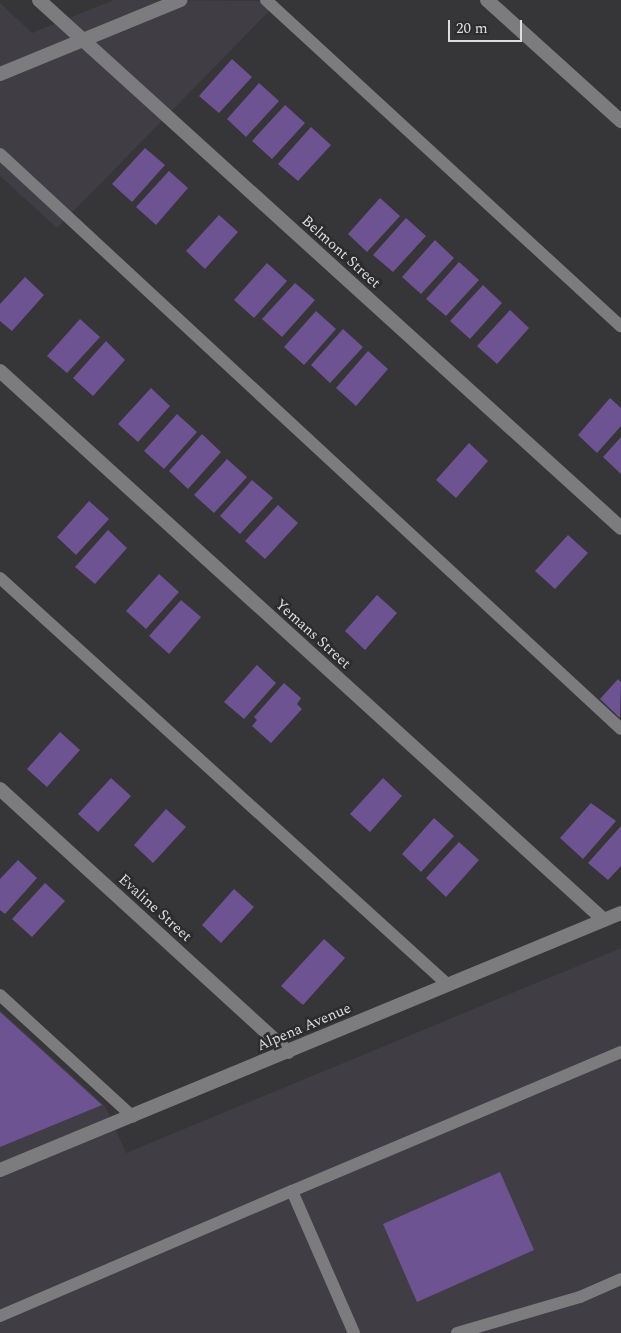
<!DOCTYPE html>
<style>
body{margin:0}
#map{position:relative;width:621px;height:1333px;overflow:hidden;background:#363538;font-family:Spectral,serif}
div>[style]{position:absolute}
[style*='--x']{left:calc(var(--x)*1px);top:calc(var(--y)*1px);width:calc(var(--w)*1px);rotate:calc(var(--a)*1deg)}
.built>*{inset:0;background:#403d45}
.building>*{inset:0;background:#6e5393}
.service>*{height:12px;margin:-6px;padding:0 6px;transform-origin:6px;border-radius:6px;background:#7c7b7e}
.minor>*{height:14px;margin:-7px;padding:0 7px;transform-origin:7px;border-radius:7px;background:#7c7b7e}
.tertiary>*{height:14px;margin:-7px;padding:0 7px;transform-origin:7px;border-radius:7px;background:#7c7b7e}
span{translate:-50% -50%;white-space:nowrap;text-align:center;line-height:1.15;-webkit-text-stroke:5px #2c2b2e;paint-order:stroke}
.street-label{font-size:15px;color:#dededf}
.scale{position:absolute;left:448px;top:20px;width:74px;height:22px;box-sizing:border-box;border:2px solid #dededf;border-top:0;padding-left:6px;font-size:15px;line-height:18px;white-space:nowrap;color:#dededf;-webkit-text-stroke:4px #2c2b2e;paint-order:stroke}
</style>
<div id="map">
<div class="built">
<i style="clip-path:polygon(114px 0,279px 1px,57px 228px,0 176px,0 3px,32px 33px)"></i>
<i style="clip-path:polygon(621px 948px,621px 1333px,0 1333px,0 1010px,105px 1106px,126px 1153px)"></i>
</div>
<div class="building">
<i style="clip-path:polygon(232px 59px,252px 77px,219px 113px,199px 96px)"></i>
<i style="clip-path:polygon(259px 83px,279px 101px,246px 137px,227px 119px)"></i>
<i style="clip-path:polygon(285px 105px,305px 123px,272px 159px,252px 141px)"></i>
<i style="clip-path:polygon(311px 127px,331px 145px,298px 181px,278px 164px)"></i>
<i style="clip-path:polygon(145px 148px,165px 165px,132px 202px,112px 184px)"></i>
<i style="clip-path:polygon(169px 171px,188px 188px,156px 225px,136px 207px)"></i>
<i style="clip-path:polygon(380px 198px,400px 216px,367px 252px,348px 234px)"></i>
<i style="clip-path:polygon(219px 215px,238px 232px,205px 269px,186px 251px)"></i>
<i style="clip-path:polygon(406px 218px,426px 236px,393px 272px,373px 255px)"></i>
<i style="clip-path:polygon(435px 240px,454px 258px,421px 294px,402px 277px)"></i>
<i style="clip-path:polygon(459px 262px,479px 280px,446px 316px,426px 299px)"></i>
<i style="clip-path:polygon(267px 263px,287px 281px,254px 318px,234px 300px)"></i>
<i style="clip-path:polygon(25px 277px,44px 295px,12px 331px,0 321px,0 304px)"></i>
<i style="clip-path:polygon(295px 283px,315px 300px,282px 337px,262px 319px)"></i>
<i style="clip-path:polygon(483px 285px,502px 303px,470px 339px,450px 321px)"></i>
<i style="clip-path:polygon(510px 310px,529px 328px,497px 364px,477px 346px)"></i>
<i style="clip-path:polygon(316px 311px,336px 329px,304px 365px,284px 347px)"></i>
<i style="clip-path:polygon(80px 319px,100px 337px,67px 373px,47px 356px)"></i>
<i style="clip-path:polygon(343px 329px,363px 347px,330px 383px,311px 365px)"></i>
<i style="clip-path:polygon(106px 341px,125px 360px,93px 396px,73px 378px)"></i>
<i style="clip-path:polygon(368px 351px,388px 369px,356px 406px,336px 388px)"></i>
<i style="clip-path:polygon(151px 388px,170px 406px,138px 442px,118px 424px)"></i>
<i style="clip-path:polygon(610px 398px,621px 408px,621px 426px,597px 453px,578px 435px)"></i>
<i style="clip-path:polygon(177px 414px,197px 432px,164px 469px,144px 451px)"></i>
<i style="clip-path:polygon(202px 434px,221px 452px,188px 489px,169px 471px)"></i>
<i style="clip-path:polygon(621px 437px,621px 474px,603px 457px)"></i>
<i style="clip-path:polygon(469px 443px,488px 461px,456px 498px,436px 480px)"></i>
<i style="clip-path:polygon(227px 459px,247px 477px,214px 513px,194px 495px)"></i>
<i style="clip-path:polygon(252px 480px,273px 498px,240px 534px,220px 516px)"></i>
<i style="clip-path:polygon(89px 501px,109px 519px,76px 555px,57px 537px)"></i>
<i style="clip-path:polygon(278px 505px,298px 523px,265px 559px,245px 541px)"></i>
<i style="clip-path:polygon(108px 530px,127px 548px,95px 584px,75px 567px)"></i>
<i style="clip-path:polygon(568px 535px,588px 553px,555px 589px,535px 571px)"></i>
<i style="clip-path:polygon(159px 574px,179px 592px,146px 629px,126px 611px)"></i>
<i style="clip-path:polygon(377px 595px,397px 613px,365px 650px,345px 631px)"></i>
<i style="clip-path:polygon(181px 600px,201px 617px,169px 654px,149px 636px)"></i>
<i style="clip-path:polygon(257px 665px,276px 683px,244px 719px,224px 702px)"></i>
<i style="clip-path:polygon(618px 679px,621px 682px,620px 718px,600px 699px)"></i>
<i style="clip-path:polygon(284px 683px,301px 698px,297px 704px,302px 709px,271px 743px,252px 726px,257px 720px,254px 717px)"></i>
<i style="clip-path:polygon(60px 732px,80px 750px,47px 787px,27px 769px)"></i>
<i style="clip-path:polygon(111px 778px,131px 796px,98px 832px,78px 814px)"></i>
<i style="clip-path:polygon(383px 778px,402px 796px,370px 832px,350px 814px)"></i>
<i style="clip-path:polygon(591px 803px,616px 821px,583px 859px,560px 838px)"></i>
<i style="clip-path:polygon(166px 809px,186px 827px,153px 863px,134px 845px)"></i>
<i style="clip-path:polygon(434px 818px,454px 836px,421px 872px,402px 854px)"></i>
<i style="clip-path:polygon(621px 826px,621px 866px,608px 880px,588px 863px)"></i>
<i style="clip-path:polygon(459px 842px,479px 860px,446px 897px,426px 878px)"></i>
<i style="clip-path:polygon(18px 860px,37px 878px,5px 914px,0 910px,0 879px)"></i>
<i style="clip-path:polygon(45px 883px,65px 901px,32px 937px,12px 919px)"></i>
<i style="clip-path:polygon(234px 889px,254px 907px,221px 943px,202px 925px)"></i>
<i style="clip-path:polygon(324px 939px,345px 958px,303px 1005px,281px 986px)"></i>
<i style="clip-path:polygon(0 1012px,102px 1105px,0 1147px)"></i>
<i style="clip-path:polygon(500px 1172px,534px 1250px,417px 1302px,383px 1224px)"></i>
</div>
<div class="service">
<i style="--x:266;--y:0;--w:482;--a:42.6"></i>
<i style="--x:0;--y:154;--w:846;--a:42.8"></i>
<i style="--x:0;--y:578;--w:605;--a:42.25"></i>
<i style="--x:0;--y:995;--w:180;--a:42.5"></i>
<i style="--x:0;--y:1316;--w:318;--a:-23.2"></i>
<i style="--x:354;--y:1333;--w:155;--a:-113.6"></i>
<i style="--x:292;--y:1191;--w:357;--a:-22.9"></i>
<i style="--x:457;--y:1333;--w:128;--a:-16.3"></i>
<i style="--x:580;--y:1297;--w:45;--a:-23.7"></i>
</div>
<div class="minor">
<i style="--x:39;--y:0;--w:786;--a:42.21"></i>
<i style="--x:487;--y:0;--w:181;--a:42.1"></i>
<i style="--x:0;--y:371;--w:816;--a:42.27"></i>
<i style="--x:0;--y:789;--w:390;--a:42.4"></i>
<i style="--x:0;--y:1170;--w:672;--a:-22.48"></i>
</div>
<div class="tertiary">
<i style="--x:0;--y:74;--w:195;--a:-22.3"></i>
</div>
<div class="street-label">
<span style="left:341px;top:252px;rotate:42deg">Belmont Street</span>
<span style="left:313px;top:634px;rotate:42deg">Yemans Street</span>
<span style="left:155px;top:908px;rotate:42deg">Evaline Street</span>
<span style="left:304px;top:1027px;rotate:-23deg">Alpena Avenue</span>
</div>
<div class="scale">20 m</div>
</div>
